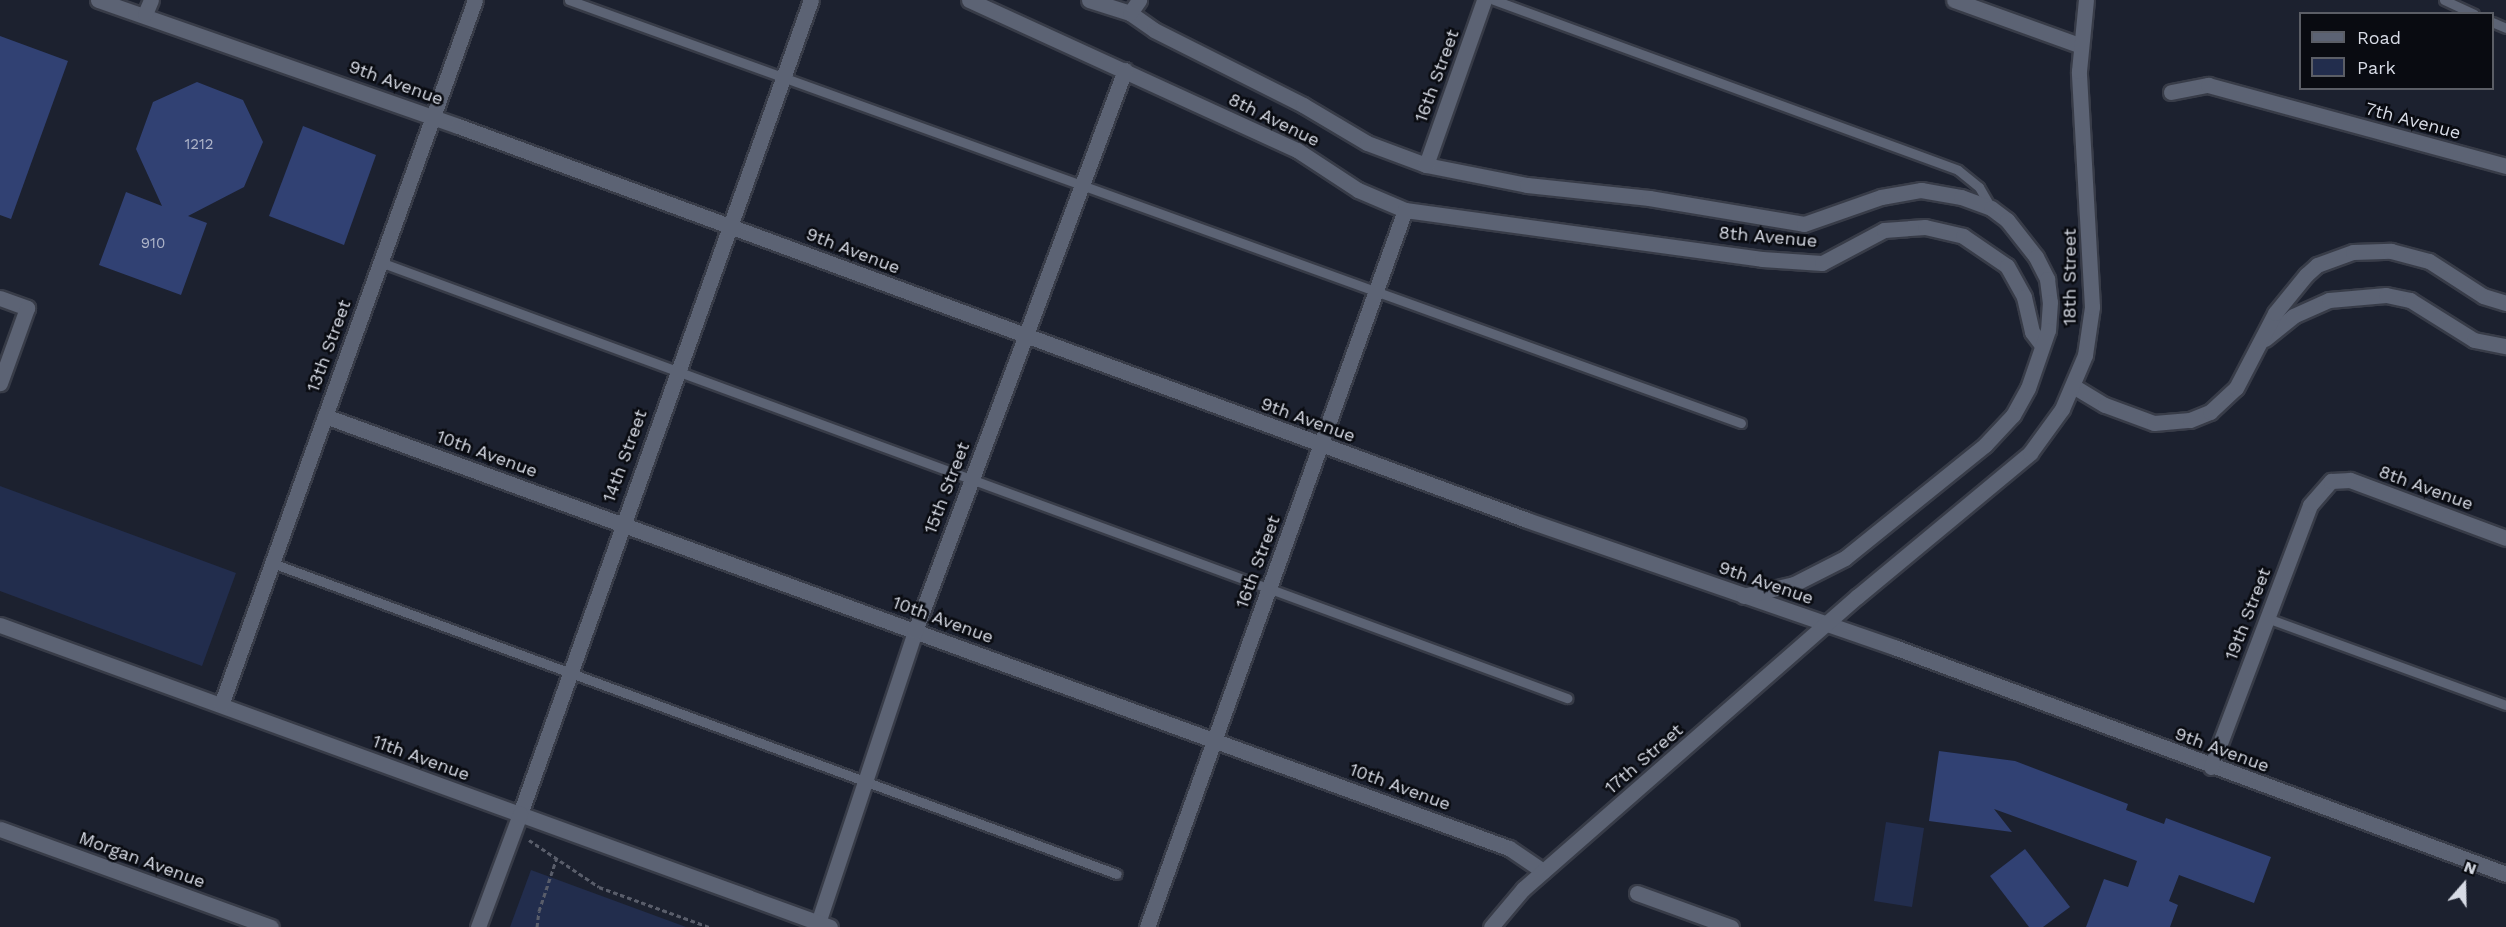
<!DOCTYPE html>
<style>
body{margin:0}
#map{position:relative;width:2506px;height:927px;overflow:hidden;background:#1c212f;font-family:"Work Sans",sans-serif}
div>[style]{position:absolute}
[style*='--x']{left:calc(var(--x)*1px);top:calc(var(--y)*1px);width:calc(var(--w)*1px);rotate:calc(var(--a)*1deg)}
.green>*{inset:0;background:#222d4d}
.building>*{inset:0;background:#314173}
.path>*{height:3px;margin-top:-1.5px;transform-origin:0;background:repeating-linear-gradient(90deg,#595d6a 0 4.5px,transparent 0 7.5px)}
.roads{filter:drop-shadow(2px 0 #383c48) drop-shadow(-2px 0 #383c48) drop-shadow(0 2px #383c48) drop-shadow(0 -2px #383c48)}
.lane>*{height:9px;margin:-4.5px;padding:0 4.5px;transform-origin:4.5px;border-radius:4.5px;background:#5c6374}
.street>*{height:15px;margin:-7.5px;padding:0 7.5px;transform-origin:7.5px;border-radius:7.5px;background:#5c6374}
.secondary>*{height:15px;margin:-7.5px;padding:0 7.5px;transform-origin:7.5px;border-radius:7.5px;background:#5c6374}
span{translate:-50% -50%;white-space:nowrap;text-align:center;line-height:1.15;-webkit-text-stroke:5px #090b11;paint-order:stroke}
.number-label{font-size:15px;color:#aeb4c8}
.number-label span{-webkit-text-stroke-width:0}
.street-label{font-size:18px;color:#d7dbe5}
.legend{position:absolute;left:2299px;top:12px;width:195px;height:78px;box-sizing:border-box;background:#090b11;border:2px solid #5b5e66;margin:0;padding:8px 10px;list-style:none;font-size:18px;color:#d7dbe5}
.legend li{display:flex;align-items:center;gap:12px;height:30px}
.legend b{width:30px;border:2px solid #5b5e66}
.north{position:absolute;left:2434px;top:855px;width:60px;height:60px;-webkit-text-stroke:4px #090b11;paint-order:stroke;rotate:20deg;font-size:16px;font-weight:700;line-height:24px;text-align:center;color:#d7dbe5}
.north::after{content:'';display:block;margin:auto;width:21px;height:27px;background:#d7dbe5;clip-path:polygon(50% 0,100% 100%,50% 72%,0 100%)}
</style>
<div id="map">
<div class="green">
<i style="clip-path:polygon(0 486px,236px 573px,202px 666px,0 591px)"></i>
<i style="clip-path:polygon(1886px 822px,1924px 828px,1912px 907px,1874px 901px)"></i>
<i style="clip-path:polygon(531px 870px,686px 927px,510px 927px)"></i>
</div>
<div class="building">
<i style="clip-path:polygon(0 36px,68px 61px,11px 219px,0 215px)"></i>
<i style="clip-path:polygon(197px 82px,243px 100px,263px 142px,244px 187px,188px 216px,207px 223px,181px 295px,99px 265px,126px 192px,162px 206px,136px 149px,153px 102px)"></i>
<i style="clip-path:polygon(303px 126px,376px 155px,344px 245px,269px 216px)"></i>
<i style="clip-path:polygon(1939px 751px,2015px 761px,2128px 804px,2126px 810px,2164px 824px,2166px 818px,2271px 857px,2254px 903px,2179px 875px,2169px 901px,2178px 905px,2170px 927px,2086px 927px,2104px 879px,2128px 887px,2137px 861px,1994px 809px,2012px 832px,1929px 821px)"></i>
<i style="clip-path:polygon(2025px 849px,2070px 907px,2043px 927px,2029px 927px,1990px 876px)"></i>
</div>
<div class="path">
<i style="--x:529;--y:840;--w:84;--a:33.9"></i>
<i style="--x:599;--y:887;--w:117;--a:20"></i>
<i style="--x:537;--y:927;--w:16;--a:-83"></i>
<i style="--x:539;--y:911;--w:57;--a:-71.6"></i>
</div>
<div class="roads">
<div class="lane">
<i style="--x:569;--y:0;--w:1246;--a:19.85"></i>
<i style="--x:1494;--y:0;--w:494;--a:20.1"></i>
<i style="--x:1958;--y:170;--w:27;--a:39"></i>
<i style="--x:1979;--y:187;--w:24;--a:60"></i>
<i style="--x:2444;--y:0;--w:33;--a:25"></i>
<i style="--x:2492;--y:22;--w:15;--a:23"></i>
<i style="--x:380;--y:262;--w:1265;--a:20.17"></i>
<i style="--x:272;--y:563;--w:900;--a:20.21"></i>
<i style="--x:2267;--y:618;--w:254;--a:20"></i>
</div>
<div class="street">
<i style="--x:98;--y:0;--w:381;--a:19.3"></i>
<i style="--x:458;--y:126;--w:1139;--a:20.23"></i>
<i style="--x:1527;--y:520;--w:388;--a:19.1"></i>
<i style="--x:1894;--y:647;--w:653;--a:20.35"></i>
<i style="--x:969;--y:0;--w:361;--a:24.6"></i>
<i style="--x:1297;--y:150;--w:73;--a:33.3"></i>
<i style="--x:1358;--y:190;--w:51;--a:23.1"></i>
<i style="--x:1405;--y:210;--w:360;--a:7.8"></i>
<i style="--x:1762;--y:259;--w:60;--a:3.8"></i>
<i style="--x:1822;--y:263;--w:70;--a:-28"></i>
<i style="--x:1884;--y:230;--w:41;--a:-4.2"></i>
<i style="--x:1925;--y:227;--w:39;--a:13"></i>
<i style="--x:1963;--y:236;--w:53;--a:34.3"></i>
<i style="--x:2007;--y:266;--w:35;--a:61"></i>
<i style="--x:2024;--y:297;--w:36;--a:77"></i>
<i style="--x:2032;--y:332;--w:15;--a:53"></i>
<i style="--x:1089;--y:0;--w:43;--a:17.6"></i>
<i style="--x:1130;--y:13;--w:29;--a:35"></i>
<i style="--x:1154;--y:30;--w:167;--a:26.7"></i>
<i style="--x:1303;--y:105;--w:74;--a:30.7"></i>
<i style="--x:1367;--y:143;--w:63;--a:20.4"></i>
<i style="--x:1426;--y:165;--w:103;--a:11.2"></i>
<i style="--x:1527;--y:185;--w:123;--a:6.1"></i>
<i style="--x:1649;--y:198;--w:157;--a:9.5"></i>
<i style="--x:1804;--y:224;--w:82;--a:-19.3"></i>
<i style="--x:1881;--y:197;--w:41;--a:-9.9"></i>
<i style="--x:1921;--y:190;--w:41;--a:9.9"></i>
<i style="--x:1961;--y:197;--w:32;--a:20"></i>
<i style="--x:1991;--y:208;--w:20;--a:37"></i>
<i style="--x:2007;--y:220;--w:47;--a:51.9"></i>
<i style="--x:2036;--y:257;--w:25;--a:63"></i>
<i style="--x:2047;--y:279;--w:23;--a:83"></i>
<i style="--x:2050;--y:302;--w:28;--a:94"></i>
<i style="--x:2048;--y:330;--w:61;--a:109"></i>
<i style="--x:2028;--y:388;--w:31;--a:119"></i>
<i style="--x:2013;--y:415;--w:41;--a:133"></i>
<i style="--x:1985;--y:445;--w:180;--a:141.1"></i>
<i style="--x:1845;--y:558;--w:57;--a:153"></i>
<i style="--x:1794;--y:584;--w:52;--a:166.8"></i>
<i style="--x:1954;--y:0;--w:133;--a:19.8"></i>
<i style="--x:1130;--y:13;--w:16;--a:-55"></i>
<i style="--x:145;--y:14;--w:15;--a:-67"></i>
<i style="--x:2171;--y:92;--w:38;--a:-11"></i>
<i style="--x:2208;--y:85;--w:309;--a:15.2"></i>
<i style="--x:1426;--y:165;--w:175;--a:-70.6"></i>
<i style="--x:0;--y:298;--w:29;--a:20"></i>
<i style="--x:27;--y:308;--w:80;--a:109.8"></i>
<i style="--x:2265;--y:339;--w:36;--a:-39"></i>
<i style="--x:2293;--y:316;--w:39;--a:-24"></i>
<i style="--x:2329;--y:300;--w:57;--a:-5"></i>
<i style="--x:2386;--y:295;--w:25;--a:12"></i>
<i style="--x:2410;--y:300;--w:75;--a:32"></i>
<i style="--x:2474;--y:340;--w:33;--a:11"></i>
<i style="--x:2073;--y:386;--w:37;--a:31"></i>
<i style="--x:2105;--y:405;--w:52;--a:20.2"></i>
<i style="--x:2154;--y:423;--w:36;--a:-5"></i>
<i style="--x:2190;--y:420;--w:22;--a:-22"></i>
<i style="--x:2210;--y:412;--w:35;--a:-43"></i>
<i style="--x:2236;--y:388;--w:85;--a:-62.5"></i>
<i style="--x:2275;--y:313;--w:49;--a:-50.8"></i>
<i style="--x:2306;--y:275;--w:15;--a:-42"></i>
<i style="--x:2317;--y:265;--w:38;--a:-20"></i>
<i style="--x:2353;--y:252;--w:38;--a:-2"></i>
<i style="--x:2391;--y:251;--w:39;--a:15"></i>
<i style="--x:2429;--y:261;--w:64;--a:32.9"></i>
<i style="--x:2483;--y:296;--w:24;--a:17"></i>
<i style="--x:325;--y:416;--w:1260;--a:20.05"></i>
<i style="--x:1509;--y:848;--w:41;--a:34.1"></i>
<i style="--x:2211;--y:767;--w:280;--a:-69.3"></i>
<i style="--x:2310;--y:505;--w:32;--a:-49"></i>
<i style="--x:2331;--y:481;--w:19;--a:-3"></i>
<i style="--x:2350;--y:480;--w:166;--a:20.4"></i>
<i style="--x:520;--y:814;--w:864;--a:-70.33"></i>
<i style="--x:0;--y:829;--w:288;--a:19.9"></i>
<i style="--x:1637;--y:893;--w:100;--a:19.9"></i>
<i style="--x:818;--y:923;--w:308;--a:-71.6"></i>
<i style="--x:915;--y:631;--w:599;--a:-69.48"></i>
<i style="--x:1147;--y:927;--w:762;--a:-70.21"></i>
</div>
<div class="secondary">
<i style="--x:0;--y:625;--w:883;--a:19.99"></i>
<i style="--x:221;--y:705;--w:749;--a:-70.19"></i>
<i style="--x:478;--y:927;--w:121;--a:-69.6"></i>
<i style="--x:1491;--y:927;--w:50;--a:-49.9"></i>
<i style="--x:1523;--y:889;--w:445;--a:-41.2"></i>
<i style="--x:1858;--y:596;--w:224;--a:-39.7"></i>
<i style="--x:2030;--y:453;--w:54;--a:-54"></i>
<i style="--x:2062;--y:409;--w:59;--a:-66.9"></i>
<i style="--x:2085;--y:355;--w:49;--a:-81.7"></i>
<i style="--x:2092;--y:307;--w:236;--a:-93.2"></i>
<i style="--x:2079;--y:71;--w:71;--a:-84.4"></i>
</div>
</div>
<div class="number-label">
<span style="left:199px;top:145px">1212</span>
<span style="left:153px;top:244px">910</span>
</div>
<div class="street-label">
<span style="left:1437px;top:76px;rotate:-70deg">16th Street</span>
<span style="left:396px;top:83px;rotate:20deg">9th Avenue</span>
<span style="left:1274px;top:120px;rotate:26deg">8th Avenue</span>
<span style="left:2413px;top:121px;rotate:15deg">7th Avenue</span>
<span style="left:1768px;top:237px;rotate:5deg">8th Avenue</span>
<span style="left:853px;top:251px;rotate:21deg">9th Avenue</span>
<span style="left:2070px;top:277px;rotate:-90deg">18th Street</span>
<span style="left:329px;top:346px;rotate:-70deg">13th Street</span>
<span style="left:1308px;top:420px;rotate:20deg">9th Avenue</span>
<span style="left:487px;top:454px;rotate:20deg">10th Avenue</span>
<span style="left:625px;top:456px;rotate:-70deg">14th Street</span>
<span style="left:947px;top:488px;rotate:-69deg">15th Street</span>
<span style="left:2426px;top:488px;rotate:20deg">8th Avenue</span>
<span style="left:1258px;top:562px;rotate:-70deg">16th Street</span>
<span style="left:1766px;top:583px;rotate:19deg">9th Avenue</span>
<span style="left:2248px;top:614px;rotate:-69deg">19th Street</span>
<span style="left:943px;top:620px;rotate:20deg">10th Avenue</span>
<span style="left:2222px;top:750px;rotate:20deg">9th Avenue</span>
<span style="left:421px;top:758px;rotate:20deg">11th Avenue</span>
<span style="left:1644px;top:759px;rotate:-41deg">17th Street</span>
<span style="left:1400px;top:787px;rotate:20deg">10th Avenue</span>
<span style="left:142px;top:860px;rotate:20deg">Morgan Avenue</span>
</div>
<ul class="legend">
<li><b style="height:8px;background:#5c6374"></b>Road</li>
<li><b style="height:16px;background:#222d4d"></b>Park</li>
</ul>
<div class="north">N</div>
</div>
